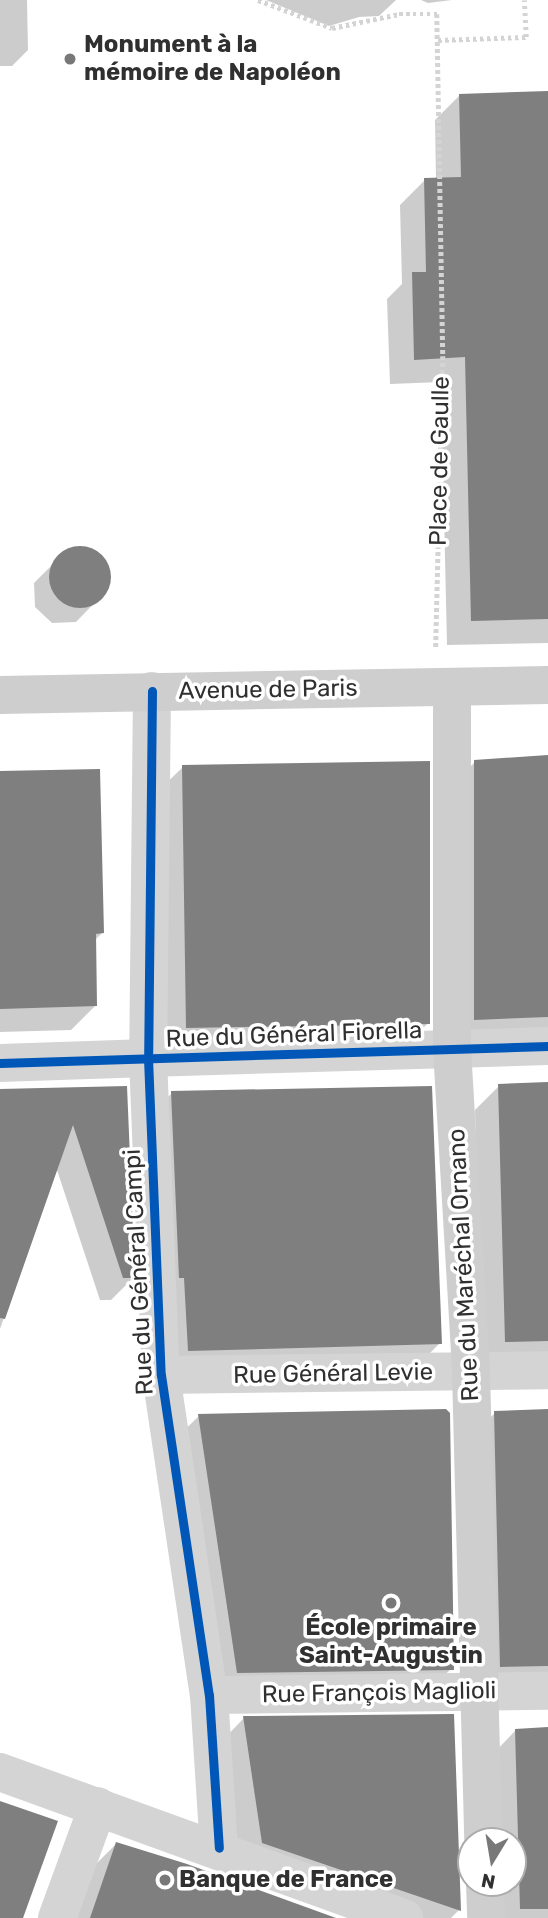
<!DOCTYPE html>
<meta charset="utf-8">
<style>
body{margin:0}
#map{position:relative;width:548px;height:1918px;overflow:hidden;background:#fff;font-family:Rubik,sans-serif}
div>[style]{position:absolute}
[style*='--x']{left:calc(var(--x)*1px);top:calc(var(--y)*1px);width:calc(var(--w)*1px);rotate:calc(var(--a)*1deg)}
.shadow>*{inset:0;background:#0003}
.building>*{inset:0;background:#7f7f7f}
.round{border-radius:50%}
.path>*{height:4.5px;margin-top:-2.25px;transform-origin:0;background:repeating-linear-gradient(90deg,#d4d4d4 0 3.5px,transparent 0 7px)}
.minor>*{height:38px;margin:-19px;padding:0 19px;transform-origin:19px;border-radius:19px;background:#d4d4d4}
.tertiary>*{height:38px;margin:-19px;padding:0 19px;transform-origin:19px;border-radius:19px;background:#d4d4d4}
.secondary>*{height:38px;margin:-19px;padding:0 19px;transform-origin:19px;border-radius:19px;background:#cecece}
.cycleway>*{height:9px;margin:-4.5px;padding:0 4.5px;transform-origin:4.5px;border-radius:4.5px;background:#0057b8}
.dots>*{width:19px;height:19px;translate:-50% -50%;box-sizing:border-box;border:4px solid #fff;border-radius:50%}
span{translate:-50% -50%;white-space:nowrap;text-align:center;line-height:1.15;-webkit-text-stroke:7px #fff;paint-order:stroke}
.poi-label{font-size:24px;color:#303030;font-weight:700}
.left{translate:0 -50%;text-align:left}
.street-label{font-size:24px;color:#303030}
.north{position:absolute;left:457px;top:1827px;width:70px;height:70px;box-sizing:border-box;background:#fff;border:2px solid #acacac;border-radius:50%;rotate:191deg;font-size:19px;font-weight:700;line-height:28px;text-align:center;color:#303030}
.north::after{content:'';display:block;margin:auto;width:24px;height:32px;background:#787878;clip-path:polygon(50% 0,100% 100%,50% 72%,0 100%)}
</style>
<div id="map">
<div class="shadow">
<i style="clip-path:polygon(0 0,27px 0,28px 50px,12px 66px,0 66px)"></i>
<i style="clip-path:polygon(266px 0,396px 0,379px 16px,359px 17px,329px 26px)"></i>
<i style="clip-path:polygon(421px 0,452px 0,428px 3px)"></i>
<i style="clip-path:polygon(548px 93px,548px 643px,447px 645px,441px 382px,390px 384px,387px 299px,402px 284px,400px 205px,425px 180px,436px 179px,435px 120px,460px 95px)"></i>
<i style="clip-path:polygon(91px 548px,108px 564px,109px 588px,76px 622px,52px 623px,35px 607px,34px 583px,67px 550px)"></i>
<i style="clip-path:polygon(548px 760px,548px 1040px,450px 1044px,450px 787px,475px 762px)"></i>
<i style="clip-path:polygon(183px 767px,428px 1023px,403px 1049px,161px 1053px,157px 792px)"></i>
<i style="clip-path:polygon(0 773px,102px 933px,94px 941px,95px 1006px,71px 1030px,0 1032px)"></i>
<i style="clip-path:polygon(548px 1084px,548px 1363px,482px 1366px,475px 1110px,499px 1086px)"></i>
<i style="clip-path:polygon(126px 1088px,133px 1278px,111px 1300px,100px 1300px,56px 1167px,0 1329px,0 1091px)"></i>
<i style="clip-path:polygon(172px 1093px,440px 1343px,415px 1368px,164px 1375px,147px 1118px)"></i>
<i style="clip-path:polygon(548px 1411px,548px 1690px,476px 1691px,469px 1438px,495px 1413px)"></i>
<i style="clip-path:polygon(199px 1416px,453px 1667px,427px 1692px,212px 1697px,173px 1441px)"></i>
<i style="clip-path:polygon(244px 1718px,459px 1910px,451px 1918px,383px 1918px,237px 1868px,219px 1744px)"></i>
<i style="clip-path:polygon(548px 1729px,548px 1918px,495px 1918px,494px 1883px,513px 1883px,513px 1841px,493px 1841px,491px 1756px,516px 1730px)"></i>
<i style="clip-path:polygon(116px 1844px,334px 1918px,77px 1918px,95px 1865px)"></i>
</div>
<div class="building">
<i style="clip-path:polygon(548px 91px,548px 619px,471px 621px,465px 357px,414px 360px,412px 272px,426px 272px,424px 178px,461px 177px,459px 94px)"></i>
<i class="round" style="left:49px;top:546px;width:62px;height:62px"></i>
<i style="clip-path:polygon(548px 755px,548px 1017px,474px 1020px,474px 760px)"></i>
<i style="clip-path:polygon(430px 761px,430px 1024px,186px 1028px,182px 765px)"></i>
<i style="clip-path:polygon(100px 769px,104px 933px,96px 934px,97px 1006px,0 1009px,0 771px)"></i>
<i style="clip-path:polygon(548px 1082px,548px 1341px,505px 1342px,498px 1084px)"></i>
<i style="clip-path:polygon(127px 1086px,135px 1278px,123px 1278px,73px 1125px,5px 1319px,0 1318px,0 1089px)"></i>
<i style="clip-path:polygon(432px 1086px,442px 1344px,188px 1351px,184px 1278px,179px 1278px,171px 1091px)"></i>
<i style="clip-path:polygon(446px 1409px,450px 1413px,454px 1670px,237px 1673px,198px 1414px)"></i>
<i style="clip-path:polygon(548px 1409px,548px 1666px,500px 1667px,494px 1411px)"></i>
<i style="clip-path:polygon(454px 1714px,461px 1911px,262px 1843px,243px 1716px)"></i>
<i style="clip-path:polygon(548px 1727px,548px 1909px,520px 1909px,515px 1729px)"></i>
<i style="clip-path:polygon(0 1801px,58px 1821px,23px 1918px,0 1918px)"></i>
<i style="clip-path:polygon(116px 1842px,187px 1864px,336px 1918px,90px 1918px)"></i>
</div>
<div class="path">
<i style="--x:258;--y:0;--w:79;--a:20.7"></i>
<i style="--x:332;--y:28;--w:68;--a:-11.8"></i>
<i style="--x:399;--y:14;--w:38;--a:0"></i>
<i style="--x:437;--y:14;--w:342;--a:89"></i>
<i style="--x:443;--y:356;--w:292;--a:91.4"></i>
<i style="--x:438;--y:40;--w:88;--a:-2"></i>
<i style="--x:526;--y:37;--w:37;--a:-93"></i>
</div>
<div class="minor">
<i style="--x:452;--y:1049;--w:96;--a:-1.8"></i>
<i style="--x:0;--y:1063;--w:148;--a:-1.9"></i>
<i style="--x:161;--y:1375;--w:387;--a:-0.7"></i>
<i style="--x:209;--y:1695;--w:339;--a:-0.7"></i>
<i style="--x:57;--y:1918;--w:119;--a:-69.9"></i>
</div>
<div class="tertiary">
<i style="--x:152;--y:691;--w:367;--a:90.6"></i>
<i style="--x:148;--y:1058;--w:317;--a:87.7"></i>
<i style="--x:161;--y:1375;--w:324;--a:81.5"></i>
<i style="--x:209;--y:1695;--w:153;--a:86.3"></i>
<i style="--x:148;--y:1058;--w:304;--a:-1.7"></i>
<i style="--x:0;--y:1772;--w:430;--a:19.9"></i>
</div>
<div class="secondary">
<i style="--x:452;--y:688;--w:361;--a:90"></i>
<i style="--x:452;--y:1049;--w:324;--a:86.6"></i>
<i style="--x:471;--y:1372;--w:469;--a:88.5"></i>
<i style="--x:0;--y:695;--w:548;--a:-1.05"></i>
<i style="--x:485;--y:1883;--w:35;--a:88"></i>
</div>
<div class="cycleway">
<i style="--x:152;--y:691;--w:367;--a:90.6"></i>
<i style="--x:148;--y:1058;--w:317;--a:87.7"></i>
<i style="--x:161;--y:1375;--w:324;--a:81.5"></i>
<i style="--x:209;--y:1695;--w:153;--a:86.3"></i>
<i style="--x:0;--y:1063;--w:548;--a:-1.78"></i>
</div>
<div class="dots">
<i style="left:70px;top:59px;background:#787878"></i>
<i style="left:391px;top:1603px;background:#787878"></i>
<i style="left:165px;top:1880px;background:#787878"></i>
</div>
<div class="poi-label">
<span class="left" style="left:84px;top:59px">Monument à la<br>mémoire de Napoléon</span>
<span style="left:391px;top:1642px">École primaire<br>Saint-Augustin</span>
<span class="left" style="left:179px;top:1880px">Banque de France</span>
</div>
<div class="street-label">
<span style="left:440px;top:461px;rotate:-89deg">Place de Gaulle</span>
<span style="left:268px;top:690px;rotate:-1deg">Avenue de Paris</span>
<span style="left:294px;top:1035px;rotate:-2deg">Rue du Général Fiorella</span>
<span style="left:464px;top:1265px;rotate:-93deg">Rue du Maréchal Ornano</span>
<span style="left:139px;top:1272px;rotate:-93deg">Rue du Général Campi</span>
<span style="left:333px;top:1374px;rotate:-1deg">Rue Général Levie</span>
<span style="left:379px;top:1693px;rotate:-1deg">Rue François Maglioli</span>
</div>
<div class="north">N</div>
</div>
